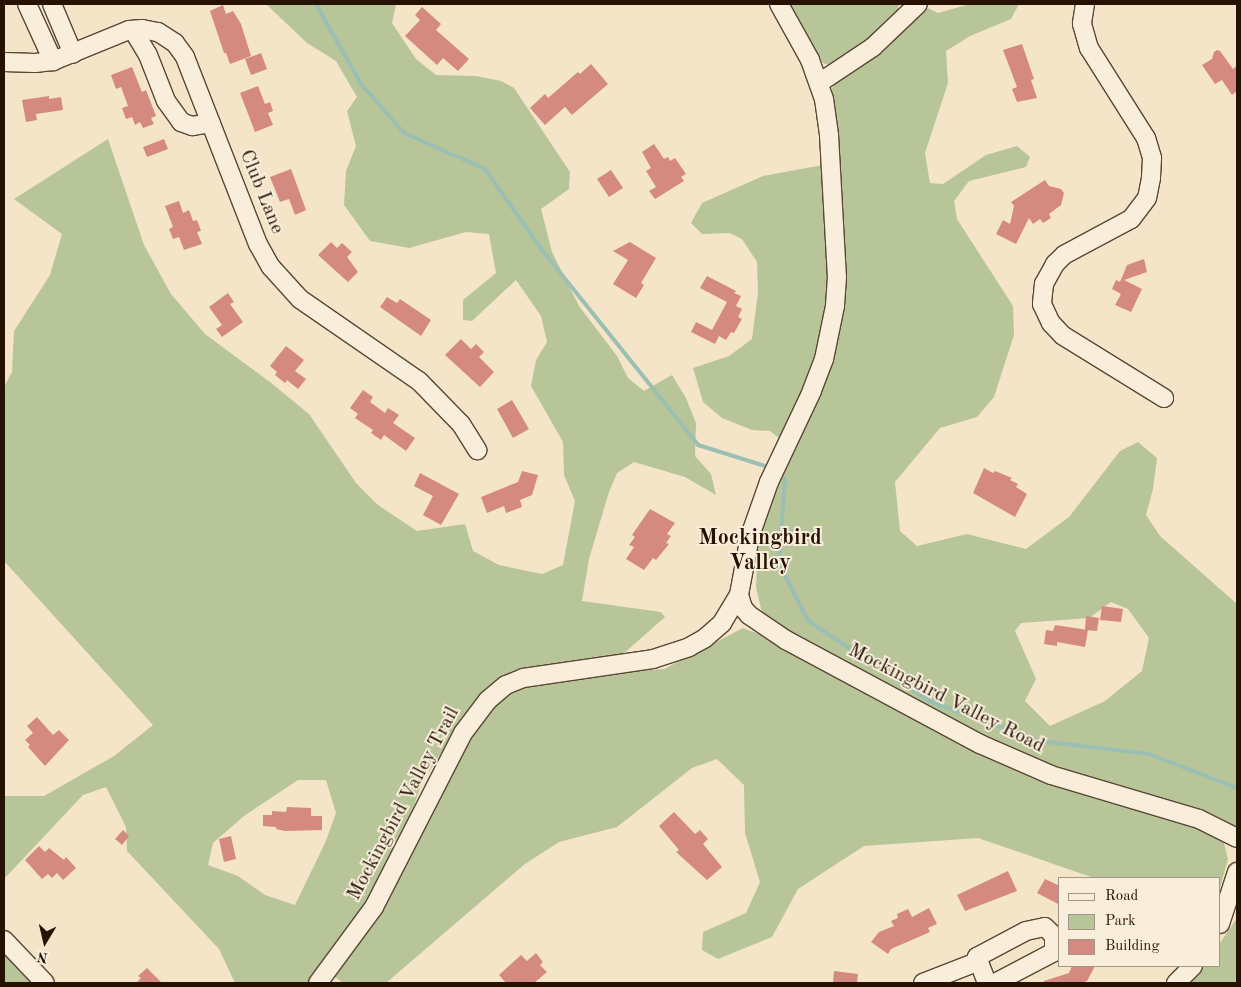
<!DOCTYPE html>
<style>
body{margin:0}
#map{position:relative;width:1241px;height:987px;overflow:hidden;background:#f5e5c8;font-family:"Old Standard TT",serif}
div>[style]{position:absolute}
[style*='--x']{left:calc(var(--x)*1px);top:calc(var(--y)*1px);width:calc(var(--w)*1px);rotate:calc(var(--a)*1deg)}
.green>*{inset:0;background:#b7c599}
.stream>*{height:4px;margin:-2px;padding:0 2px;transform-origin:2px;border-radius:2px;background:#9cbfb4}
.building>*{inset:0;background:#d48a80}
.roads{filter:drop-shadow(1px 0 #5a4634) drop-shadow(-1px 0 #5a4634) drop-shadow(0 1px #5a4634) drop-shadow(0 -1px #5a4634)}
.minor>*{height:18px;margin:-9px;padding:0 9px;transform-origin:9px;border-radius:9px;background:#f8eedb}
span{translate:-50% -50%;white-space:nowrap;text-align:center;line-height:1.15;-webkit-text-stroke:4px #f8eedb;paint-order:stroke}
.street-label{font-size:20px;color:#271102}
.quarter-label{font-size:22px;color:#271102;font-weight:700}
.frame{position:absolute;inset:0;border:5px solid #271102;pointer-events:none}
.legend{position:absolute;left:1058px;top:877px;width:162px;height:90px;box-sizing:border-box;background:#f8eedb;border:1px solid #a49684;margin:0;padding:6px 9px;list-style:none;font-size:15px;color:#271102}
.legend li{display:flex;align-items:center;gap:10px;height:25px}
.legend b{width:25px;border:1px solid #a49684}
.north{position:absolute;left:20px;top:917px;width:50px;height:50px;-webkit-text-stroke:4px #f8eedb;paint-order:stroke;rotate:189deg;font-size:14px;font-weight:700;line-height:20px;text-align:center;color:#271102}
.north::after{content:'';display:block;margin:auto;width:18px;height:22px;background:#271102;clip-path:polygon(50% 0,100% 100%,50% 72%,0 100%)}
</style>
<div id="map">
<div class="green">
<i style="clip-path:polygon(evenodd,266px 4px,396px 4px,392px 23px,416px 59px,436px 75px,476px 76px,501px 81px,514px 88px,570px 172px,569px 189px,541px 209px,552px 252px,579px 306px,617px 356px,628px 378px,644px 391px,672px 375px,686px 398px,696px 423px,695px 456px,711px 474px,716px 495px,685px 477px,634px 462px,617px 473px,609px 492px,589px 559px,582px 601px,661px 612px,665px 617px,622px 655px,570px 662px,499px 679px,458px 727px,423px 781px,398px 848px,361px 915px,312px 983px,235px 983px,219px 949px,127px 851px,126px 827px,106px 787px,83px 795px,4px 879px,4px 796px,44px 796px,114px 756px,153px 725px,4px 561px,4px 387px,12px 372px,14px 331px,50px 275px,62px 234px,14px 199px,108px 139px,144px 245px,171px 294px,205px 334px,270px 382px,309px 414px,356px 483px,378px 505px,417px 531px,465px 524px,473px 551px,499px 565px,542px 574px,563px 565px,575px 501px,564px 475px,563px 442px,531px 386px,536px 360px,547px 342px,541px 316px,516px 280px,472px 321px,463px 320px,463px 300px,496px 273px,489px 234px,466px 232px,409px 248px,370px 241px,344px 205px,346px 171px,356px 146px,347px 111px,357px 97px,336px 61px,307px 43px,266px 4px,298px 780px,326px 780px,336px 813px,325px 843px,295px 905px,265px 895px,238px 876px,208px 865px,213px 843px,244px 816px,298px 780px)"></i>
<i style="clip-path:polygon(789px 4px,899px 4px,898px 8px,904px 13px,842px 66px,832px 66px,823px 63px)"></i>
<i style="clip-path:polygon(evenodd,970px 4px,1019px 4px,1011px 19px,970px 36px,946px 51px,948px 83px,925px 153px,930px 183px,943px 184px,986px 155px,1017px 146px,1030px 157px,1026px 167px,969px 181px,954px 201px,957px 219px,1013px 306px,1014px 335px,994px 397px,977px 417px,940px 428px,895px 482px,900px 531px,917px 546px,967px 534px,1026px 549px,1069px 517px,1120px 451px,1138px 442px,1157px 458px,1153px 489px,1146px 515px,1160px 536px,1237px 604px,1237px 832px,1060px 772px,958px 725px,779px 629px,762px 613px,756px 587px,758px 542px,771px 504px,828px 370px,842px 319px,843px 256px,830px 287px,821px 344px,784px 442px,770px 431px,752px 430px,722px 418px,703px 402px,693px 368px,729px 356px,752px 339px,758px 292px,757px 262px,742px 239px,729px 233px,702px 234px,691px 223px,702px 203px,763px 176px,839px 162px,830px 108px,832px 89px,838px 78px,928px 8px,938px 13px,970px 4px,1111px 602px,1128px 609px,1149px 638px,1142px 671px,1105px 701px,1050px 726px,1025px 701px,1036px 679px,1015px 631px,1021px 623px,1089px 618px,1111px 602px)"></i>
<i style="clip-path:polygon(743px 628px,762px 635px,1004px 765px,1096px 799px,1204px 828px,1223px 839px,1228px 859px,1220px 888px,1220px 878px,1094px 878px,978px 838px,864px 846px,798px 889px,772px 937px,718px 959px,702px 950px,703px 932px,746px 913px,760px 882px,745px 833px,744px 785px,717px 759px,692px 768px,617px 827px,559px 842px,525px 864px,386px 983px,343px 983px,333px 975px,462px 746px,494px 705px,523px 687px,562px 675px,664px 669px)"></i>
<i style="clip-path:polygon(1237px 918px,1237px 983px,1188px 983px,1203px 966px,1220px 966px,1220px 943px)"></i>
<i style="clip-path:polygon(4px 952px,35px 983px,4px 983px)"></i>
</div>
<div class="stream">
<i style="--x:316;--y:4;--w:92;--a:60.6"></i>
<i style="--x:361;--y:84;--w:65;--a:48.7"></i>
<i style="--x:404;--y:133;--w:89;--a:24"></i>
<i style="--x:485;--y:169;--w:99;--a:54.9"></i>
<i style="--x:542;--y:250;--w:250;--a:51.3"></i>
<i style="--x:698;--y:445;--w:70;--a:17.4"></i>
<i style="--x:785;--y:479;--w:84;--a:94.1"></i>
<i style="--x:779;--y:563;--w:65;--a:63.4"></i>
<i style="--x:808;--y:621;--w:147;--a:33.4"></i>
<i style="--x:931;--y:702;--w:115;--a:19.9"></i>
<i style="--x:1039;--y:741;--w:111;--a:6.7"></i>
<i style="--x:1149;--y:754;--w:94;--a:21.1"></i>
</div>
<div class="building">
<i style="clip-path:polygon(223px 5px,226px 14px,233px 11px,241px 24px,251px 56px,230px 64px,226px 53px,224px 53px,210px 11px)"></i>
<i style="clip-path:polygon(422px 7px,441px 24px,436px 30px,469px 59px,458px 71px,443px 58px,437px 65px,405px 36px,420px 20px,415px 15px)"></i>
<i style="clip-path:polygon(1022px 44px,1034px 79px,1031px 80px,1037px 98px,1017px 102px,1012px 89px,1017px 87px,1003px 50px)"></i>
<i style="clip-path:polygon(1217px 50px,1220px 51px,1233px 69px,1237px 66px,1237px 91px,1232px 95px,1222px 80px,1215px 84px,1202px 65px,1212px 59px,1214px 52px)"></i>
<i style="clip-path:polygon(261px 53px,267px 69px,251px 75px,245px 59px)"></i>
<i style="clip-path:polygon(591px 64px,608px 84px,572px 115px,565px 107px,545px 125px,530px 108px,545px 94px,548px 98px,578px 72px,580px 74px)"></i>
<i style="clip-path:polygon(132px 67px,142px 92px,146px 90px,156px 116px,151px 118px,154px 124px,143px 128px,140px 122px,135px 125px,132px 117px,126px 119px,122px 108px,128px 106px,121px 87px,116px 89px,111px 75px)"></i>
<i style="clip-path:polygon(258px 86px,265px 104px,270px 102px,273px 111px,268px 113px,273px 125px,255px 132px,240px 93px)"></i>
<i style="clip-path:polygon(49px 96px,49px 99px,61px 97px,63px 110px,36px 114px,37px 120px,26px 122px,22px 100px)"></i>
<i style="clip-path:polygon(164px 139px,168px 149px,147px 157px,143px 147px)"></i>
<i style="clip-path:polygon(654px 144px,664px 159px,668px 157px,670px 161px,675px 158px,686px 174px,681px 177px,684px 181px,655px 199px,649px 191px,656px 187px,646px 171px,651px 168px,642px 152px)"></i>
<i style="clip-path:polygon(291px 169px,306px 210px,295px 215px,289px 199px,280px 202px,270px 177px)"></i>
<i style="clip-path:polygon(611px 170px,623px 188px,609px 197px,597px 179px)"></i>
<i style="clip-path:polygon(1045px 180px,1049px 186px,1061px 189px,1064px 193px,1061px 205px,1049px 214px,1051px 218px,1043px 223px,1040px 219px,1033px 224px,1029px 218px,1016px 244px,996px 234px,1003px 220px,1010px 224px,1014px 206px,1011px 202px)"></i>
<i style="clip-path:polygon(179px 201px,183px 213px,189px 210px,193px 221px,197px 220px,201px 231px,197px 232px,202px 244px,184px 250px,179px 237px,173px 239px,169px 229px,173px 227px,165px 206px)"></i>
<i style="clip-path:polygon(331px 242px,337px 248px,342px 243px,352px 252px,347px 257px,358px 272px,348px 282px,318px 255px)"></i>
<i style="clip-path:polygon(630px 242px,656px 258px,641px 283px,644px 285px,636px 298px,613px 284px,628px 260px,613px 251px)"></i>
<i style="clip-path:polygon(1144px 259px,1147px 272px,1124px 280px,1142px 289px,1131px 312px,1115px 305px,1121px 294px,1112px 289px,1116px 280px,1120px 282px,1127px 265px)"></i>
<i style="clip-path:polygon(707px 276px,736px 291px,734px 293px,741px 296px,736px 306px,742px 309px,738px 317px,742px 319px,734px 333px,731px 332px,726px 340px,719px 336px,715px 344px,691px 332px,696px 322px,712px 330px,727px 302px,700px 288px)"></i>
<i style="clip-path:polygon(228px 293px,234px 302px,230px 304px,243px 322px,222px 337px,216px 329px,222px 325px,209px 307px)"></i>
<i style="clip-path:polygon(387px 297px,397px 303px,400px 299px,431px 320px,421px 336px,380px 307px)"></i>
<i style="clip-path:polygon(461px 339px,471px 349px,476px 344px,484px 352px,479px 357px,494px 372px,480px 387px,445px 355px)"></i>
<i style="clip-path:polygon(286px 346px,304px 360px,295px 371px,306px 379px,298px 389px,287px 380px,285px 383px,275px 375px,277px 372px,270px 366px)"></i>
<i style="clip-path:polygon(363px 390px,373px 397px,370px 402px,385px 413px,388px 408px,399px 415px,393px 423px,415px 438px,406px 451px,384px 435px,381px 440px,371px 433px,373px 430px,355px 418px,358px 414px,350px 408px)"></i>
<i style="clip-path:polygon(512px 400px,529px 429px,513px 438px,497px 409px)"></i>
<i style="clip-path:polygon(984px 468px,993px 473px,995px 471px,1012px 478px,1010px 480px,1018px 484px,1016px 487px,1027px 494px,1015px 517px,973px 493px)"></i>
<i style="clip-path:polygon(522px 471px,538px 475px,532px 495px,520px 500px,522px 507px,506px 513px,504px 506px,487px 513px,481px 497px,518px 482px)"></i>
<i style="clip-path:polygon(420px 473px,459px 494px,441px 525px,423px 515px,433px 496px,414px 486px)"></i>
<i style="clip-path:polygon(650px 509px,675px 523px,667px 534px,671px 536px,666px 543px,669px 544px,656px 560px,653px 558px,644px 570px,626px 559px,634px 547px,629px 545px,635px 537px,632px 535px)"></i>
<i style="clip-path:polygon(1102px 606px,1123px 609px,1121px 622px,1100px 620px)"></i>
<i style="clip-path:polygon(1086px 616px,1099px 618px,1097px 631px,1085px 630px)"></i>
<i style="clip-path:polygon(1055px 625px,1088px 630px,1085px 647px,1057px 642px,1057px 646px,1044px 644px,1046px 630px,1053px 631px)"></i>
<i style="clip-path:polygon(37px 717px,53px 735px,59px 730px,69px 740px,45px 766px,28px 747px,30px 745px,25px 740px,33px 733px,27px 726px)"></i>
<i style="clip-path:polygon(287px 807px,311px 808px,311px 816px,322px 816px,322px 830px,285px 831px,276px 829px,276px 827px,263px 826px,263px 815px,272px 815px,272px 811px,286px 812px)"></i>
<i style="clip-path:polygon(674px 812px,695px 834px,700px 830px,708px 839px,703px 844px,722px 867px,707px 880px,676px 852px,679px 850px,659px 826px)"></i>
<i style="clip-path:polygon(123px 830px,129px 836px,122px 845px,115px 839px)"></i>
<i style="clip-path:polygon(231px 836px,236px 859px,224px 862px,219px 839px)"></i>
<i style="clip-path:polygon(39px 846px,45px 852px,49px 848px,64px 860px,66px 857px,76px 868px,63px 880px,57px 873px,52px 878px,48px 874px,42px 879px,25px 860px)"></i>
<i style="clip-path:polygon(1008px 871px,1017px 891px,965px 911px,957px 895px)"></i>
<i style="clip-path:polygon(1045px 879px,1060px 886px,1060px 905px,1037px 893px)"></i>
<i style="clip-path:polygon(929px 908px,937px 924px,928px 928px,930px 932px,891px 949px,888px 954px,871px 942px,879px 932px,894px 926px,891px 921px,898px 918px,897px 914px,908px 909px,912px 917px)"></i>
<i style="clip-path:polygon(536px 953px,543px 962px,540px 965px,547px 972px,534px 983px,506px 983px,499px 975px,521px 955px,527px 961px)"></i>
<i style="clip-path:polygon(1072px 966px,1095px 966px,1087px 981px,1080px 983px,1044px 983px,1044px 981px,1069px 973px)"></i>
<i style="clip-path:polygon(147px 968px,162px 983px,136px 983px,141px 978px,138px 976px)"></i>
<i style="clip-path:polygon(834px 971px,858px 974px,857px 983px,833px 983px)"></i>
</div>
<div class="roads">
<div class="minor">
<i style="--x:27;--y:4;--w:63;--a:65.5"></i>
<i style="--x:52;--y:4;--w:54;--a:67.2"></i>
<i style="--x:779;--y:4;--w:64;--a:61"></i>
<i style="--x:810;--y:60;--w:41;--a:70.3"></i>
<i style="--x:824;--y:99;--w:36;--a:82"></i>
<i style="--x:829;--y:135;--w:142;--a:86.8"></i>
<i style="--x:837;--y:277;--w:29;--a:94"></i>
<i style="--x:835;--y:306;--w:54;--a:101.7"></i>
<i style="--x:824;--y:359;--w:34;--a:111"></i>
<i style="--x:812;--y:391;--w:101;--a:115.3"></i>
<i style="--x:769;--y:482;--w:57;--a:109.4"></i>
<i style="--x:750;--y:536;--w:60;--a:100.6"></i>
<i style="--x:739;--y:595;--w:14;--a:73"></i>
<i style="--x:743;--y:608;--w:9;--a:49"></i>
<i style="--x:749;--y:615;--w:45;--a:34"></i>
<i style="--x:786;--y:640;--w:220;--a:28.2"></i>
<i style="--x:980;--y:744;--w:77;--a:23.6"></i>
<i style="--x:1051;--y:775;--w:154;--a:16.6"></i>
<i style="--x:1199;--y:819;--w:42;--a:26.6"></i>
<i style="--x:1085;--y:4;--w:20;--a:99"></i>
<i style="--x:1082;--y:24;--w:25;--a:74"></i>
<i style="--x:1089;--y:48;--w:107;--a:57.7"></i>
<i style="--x:1146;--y:138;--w:21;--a:73"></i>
<i style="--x:1152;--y:158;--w:20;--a:93"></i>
<i style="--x:1151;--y:178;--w:20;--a:101"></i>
<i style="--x:1147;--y:198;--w:26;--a:127"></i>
<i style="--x:1131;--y:219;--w:76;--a:151.8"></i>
<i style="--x:1064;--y:255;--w:13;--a:135"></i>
<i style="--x:1055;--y:264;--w:23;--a:119"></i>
<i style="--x:1044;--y:284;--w:20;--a:96"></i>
<i style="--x:1042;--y:304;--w:21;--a:65"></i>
<i style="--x:1051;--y:323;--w:16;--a:47"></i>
<i style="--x:1062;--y:335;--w:120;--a:31.7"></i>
<i style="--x:133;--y:30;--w:29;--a:59"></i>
<i style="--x:148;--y:55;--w:49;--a:68.6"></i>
<i style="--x:166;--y:101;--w:26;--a:54"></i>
<i style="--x:181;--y:122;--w:12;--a:20"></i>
<i style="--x:192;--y:126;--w:19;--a:-9"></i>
<i style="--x:4;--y:62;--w:31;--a:2"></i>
<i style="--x:35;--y:63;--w:18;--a:-6"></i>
<i style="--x:53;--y:61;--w:82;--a:-22.2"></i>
<i style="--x:129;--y:30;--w:13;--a:-4"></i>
<i style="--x:142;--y:29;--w:16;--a:11"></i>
<i style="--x:158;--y:32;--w:20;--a:33"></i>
<i style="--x:175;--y:43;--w:17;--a:54"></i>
<i style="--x:185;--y:57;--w:201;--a:68.7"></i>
<i style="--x:258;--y:244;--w:26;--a:61"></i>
<i style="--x:271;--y:267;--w:43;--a:47.8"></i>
<i style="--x:300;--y:299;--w:145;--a:34.6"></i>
<i style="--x:419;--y:381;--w:60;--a:45.7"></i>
<i style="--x:461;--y:424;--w:31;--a:58"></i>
<i style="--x:819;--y:83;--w:65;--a:-33.7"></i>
<i style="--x:873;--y:47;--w:62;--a:-43.7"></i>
<i style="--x:1220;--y:924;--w:55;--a:-71.9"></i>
<i style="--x:4;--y:940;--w:59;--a:46.4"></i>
<i style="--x:318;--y:983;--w:94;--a:-53.6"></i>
<i style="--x:374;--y:907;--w:195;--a:-62.9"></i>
<i style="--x:463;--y:733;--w:41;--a:-52.9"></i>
<i style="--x:488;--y:700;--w:23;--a:-40"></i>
<i style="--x:506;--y:685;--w:18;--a:-22"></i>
<i style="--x:523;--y:678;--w:131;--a:-8.3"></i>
<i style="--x:653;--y:659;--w:38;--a:-18"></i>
<i style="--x:689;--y:647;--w:18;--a:-29"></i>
<i style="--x:705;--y:638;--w:23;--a:-41"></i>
<i style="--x:722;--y:623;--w:33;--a:-59"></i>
<i style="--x:923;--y:983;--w:60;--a:-21.4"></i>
<i style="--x:987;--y:983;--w:28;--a:-111"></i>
<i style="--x:977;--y:957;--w:55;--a:-28"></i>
<i style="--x:1026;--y:931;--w:19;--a:-12"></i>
<i style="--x:1045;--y:927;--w:13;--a:45"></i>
<i style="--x:1054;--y:936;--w:16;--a:90"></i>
<i style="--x:1054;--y:952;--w:67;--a:152.3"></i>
<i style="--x:1176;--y:983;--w:24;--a:-45"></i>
</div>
</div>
<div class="street-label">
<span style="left:261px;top:192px;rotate:68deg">Club Lane</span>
<span style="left:946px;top:699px;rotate:27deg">Mockingbird Valley Road</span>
<span style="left:404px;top:804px;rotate:-62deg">Mockingbird Valley Trail</span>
</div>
<div class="quarter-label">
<span style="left:760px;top:551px">Mockingbird<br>Valley</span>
</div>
<div class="frame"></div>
<ul class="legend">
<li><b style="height:6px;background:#f8eedb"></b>Road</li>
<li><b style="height:14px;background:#b7c599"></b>Park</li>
<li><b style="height:14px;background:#d48a80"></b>Building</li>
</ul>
<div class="north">N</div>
</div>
